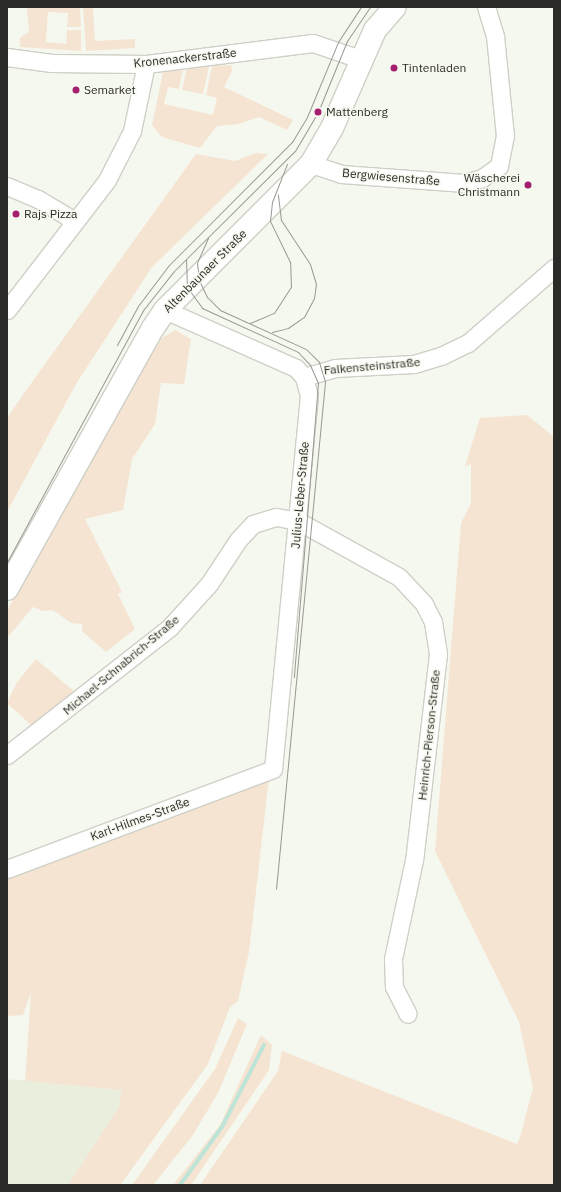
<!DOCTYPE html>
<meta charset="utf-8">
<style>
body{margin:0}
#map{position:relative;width:561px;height:1192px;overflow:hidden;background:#f5f8ee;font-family:"IBM Plex Sans",sans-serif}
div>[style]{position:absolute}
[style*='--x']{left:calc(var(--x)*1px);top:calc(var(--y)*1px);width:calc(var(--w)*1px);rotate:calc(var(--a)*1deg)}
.built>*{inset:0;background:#eaeedd}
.green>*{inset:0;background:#f6e4d2}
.stream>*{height:4px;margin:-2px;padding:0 2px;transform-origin:2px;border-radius:2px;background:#bde4d6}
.roads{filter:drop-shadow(1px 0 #ced0c7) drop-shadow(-1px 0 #ced0c7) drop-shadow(0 1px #ced0c7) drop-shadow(0 -1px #ced0c7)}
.minor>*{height:17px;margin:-8.5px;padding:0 8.5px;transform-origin:8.5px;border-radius:8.5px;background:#fff}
.major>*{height:22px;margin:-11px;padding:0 11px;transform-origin:11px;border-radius:11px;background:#fff}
.tram>*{height:1px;margin:-0.5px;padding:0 0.5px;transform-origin:0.5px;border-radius:0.5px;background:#979992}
.dots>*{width:11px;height:11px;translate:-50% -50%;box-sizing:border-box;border:2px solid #f5f8ee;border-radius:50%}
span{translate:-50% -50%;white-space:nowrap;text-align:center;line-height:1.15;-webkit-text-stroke:3px #f5f8ee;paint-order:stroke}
.street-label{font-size:12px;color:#2b2c28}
.poi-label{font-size:12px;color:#2b2c28}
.left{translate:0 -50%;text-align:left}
.right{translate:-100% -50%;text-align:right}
.frame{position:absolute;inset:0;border:8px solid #2b2c28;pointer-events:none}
</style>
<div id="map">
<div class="built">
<i style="clip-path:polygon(7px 1079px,123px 1090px,119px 1107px,68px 1185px,7px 1185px)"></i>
</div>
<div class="green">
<i style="clip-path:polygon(27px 7px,80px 7px,81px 27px,67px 27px,68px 13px,48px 12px,46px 42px,66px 44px,67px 30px,81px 30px,81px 51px,20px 47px,20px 38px,29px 32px)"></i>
<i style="clip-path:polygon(83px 7px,100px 7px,93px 8px,95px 41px,135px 39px,135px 48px,86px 51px)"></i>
<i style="clip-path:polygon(231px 65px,232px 71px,224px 87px,293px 120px,287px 130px,259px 117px,239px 124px,217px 126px,200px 148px,162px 137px,152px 125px,163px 72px,183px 69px,179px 89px,168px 87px,164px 104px,213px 115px,217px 98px,206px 95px,212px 66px)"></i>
<i style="clip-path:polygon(209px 67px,203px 94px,182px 90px,187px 68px)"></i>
<i style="clip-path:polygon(256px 153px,268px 154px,152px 267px,76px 384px,7px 512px,7px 418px,22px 396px,196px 154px,235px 161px)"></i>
<i style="clip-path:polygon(175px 330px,191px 339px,184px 384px,161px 383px,155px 424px,132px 459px,123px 510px,85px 519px,122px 592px,118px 594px,135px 629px,106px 652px,82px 631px,82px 624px,71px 623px,53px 610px,43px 611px,33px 607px,7px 638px,7px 611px,41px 548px,131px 387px,162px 338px)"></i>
<i style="clip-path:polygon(527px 415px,554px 437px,554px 1185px,200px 1185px,278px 1071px,282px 1051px,517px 1144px,520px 1137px,533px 1088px,519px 1022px,435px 851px,461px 523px,471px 503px,471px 464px,465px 466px,480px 418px)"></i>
<i style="clip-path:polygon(36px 659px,76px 693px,32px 726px,7px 703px,17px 682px)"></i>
<i style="clip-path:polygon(269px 778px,249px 952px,238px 1001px,230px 1007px,208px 1064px,121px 1184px,68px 1185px,119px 1107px,122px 1090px,25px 1081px,31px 992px,23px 1015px,7px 1016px,7px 875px)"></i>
<i style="clip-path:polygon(238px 1018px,247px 1024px,218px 1093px,193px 1135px,153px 1185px,132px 1185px,215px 1069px)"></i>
<i style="clip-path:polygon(261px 1035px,272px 1045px,269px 1070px,191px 1185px,173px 1185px,220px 1125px)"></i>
</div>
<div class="stream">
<i style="--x:180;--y:1185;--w:72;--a:-54.1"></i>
<i style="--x:222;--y:1127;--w:92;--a:-62.9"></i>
</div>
<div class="roads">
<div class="minor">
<i style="--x:7;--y:57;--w:45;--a:7.6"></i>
<i style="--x:52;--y:63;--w:94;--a:0.6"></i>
<i style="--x:146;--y:64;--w:168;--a:-7.2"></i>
<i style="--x:313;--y:43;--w:50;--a:18.8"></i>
<i style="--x:311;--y:164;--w:32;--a:18"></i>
<i style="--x:341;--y:174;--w:124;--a:4.2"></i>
<i style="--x:465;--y:183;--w:18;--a:-16"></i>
<i style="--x:482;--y:178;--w:21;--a:-35"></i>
<i style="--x:499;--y:166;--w:31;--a:-79"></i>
<i style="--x:505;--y:136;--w:100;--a:-95.7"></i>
<i style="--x:495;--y:36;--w:30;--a:-107"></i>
<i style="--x:7;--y:186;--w:34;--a:23"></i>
<i style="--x:38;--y:199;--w:43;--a:30.7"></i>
<i style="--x:7;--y:310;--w:164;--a:-52.4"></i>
<i style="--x:107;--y:180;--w:55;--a:-63"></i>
<i style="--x:132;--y:131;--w:68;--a:-78.2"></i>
<i style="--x:304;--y:377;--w:32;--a:-16"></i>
<i style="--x:335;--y:368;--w:79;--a:-2.9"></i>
<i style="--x:414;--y:364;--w:28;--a:-17"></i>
<i style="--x:441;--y:356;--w:30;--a:-26"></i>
<i style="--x:468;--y:343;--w:114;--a:-41.1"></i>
<i style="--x:7;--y:755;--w:207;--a:-38.1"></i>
<i style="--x:170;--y:627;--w:58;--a:-47.8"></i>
<i style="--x:209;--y:584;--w:53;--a:-56.6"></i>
<i style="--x:238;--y:540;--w:22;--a:-47"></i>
<i style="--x:253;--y:524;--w:24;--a:-17"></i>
<i style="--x:276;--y:517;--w:22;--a:10"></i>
<i style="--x:298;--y:521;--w:115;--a:29"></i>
<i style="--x:399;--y:577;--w:37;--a:47"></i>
<i style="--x:424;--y:604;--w:20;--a:63"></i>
<i style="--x:433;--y:622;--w:32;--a:81"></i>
<i style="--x:438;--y:654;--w:207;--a:96.6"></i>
<i style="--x:414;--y:860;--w:101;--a:102"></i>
<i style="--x:393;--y:959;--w:28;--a:88"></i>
<i style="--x:394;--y:987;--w:30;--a:63"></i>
<i style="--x:7;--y:869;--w:284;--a:-20.6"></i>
<i style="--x:273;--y:769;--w:375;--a:-84.5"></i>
<i style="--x:309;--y:396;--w:20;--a:-105"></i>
<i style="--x:304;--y:377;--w:12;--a:-132"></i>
<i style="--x:296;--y:368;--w:143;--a:-156.1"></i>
</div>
<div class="major">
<i style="--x:7;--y:589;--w:299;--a:-60.8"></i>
<i style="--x:153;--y:328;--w:22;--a:-56"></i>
<i style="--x:165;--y:310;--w:206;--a:-45"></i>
<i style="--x:311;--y:164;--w:42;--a:-59.7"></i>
<i style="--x:332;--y:128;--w:107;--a:-66.3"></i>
<i style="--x:375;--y:30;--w:30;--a:-49"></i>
</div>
</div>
<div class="tram">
<i style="--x:208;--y:238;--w:27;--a:114"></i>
<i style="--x:197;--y:263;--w:17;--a:83"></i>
<i style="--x:199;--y:280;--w:19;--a:65"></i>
<i style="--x:207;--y:297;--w:18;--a:45"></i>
<i style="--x:220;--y:310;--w:94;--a:24.4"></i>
<i style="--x:306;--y:349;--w:18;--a:45"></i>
<i style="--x:319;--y:362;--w:21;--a:73"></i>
<i style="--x:325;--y:382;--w:509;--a:95.52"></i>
<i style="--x:186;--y:259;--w:28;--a:88"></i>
<i style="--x:187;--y:287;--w:26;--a:54"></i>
<i style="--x:202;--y:308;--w:106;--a:24.6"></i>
<i style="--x:298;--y:352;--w:18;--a:47"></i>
<i style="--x:310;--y:365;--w:20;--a:66"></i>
<i style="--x:318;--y:383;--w:295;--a:94.7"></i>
<i style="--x:250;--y:323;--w:26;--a:-23"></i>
<i style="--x:274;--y:313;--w:31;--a:-57"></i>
<i style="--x:291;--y:287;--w:25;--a:-92"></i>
<i style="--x:290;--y:262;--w:46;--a:-116"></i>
<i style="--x:270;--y:221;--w:19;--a:-84"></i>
<i style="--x:272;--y:202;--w:41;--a:-68.5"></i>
<i style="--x:272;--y:332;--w:16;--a:-14"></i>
<i style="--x:288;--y:328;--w:19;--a:-35"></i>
<i style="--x:304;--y:317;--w:21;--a:-62"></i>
<i style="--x:314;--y:298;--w:14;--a:-82"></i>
<i style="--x:316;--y:284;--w:21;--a:-107"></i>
<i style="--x:310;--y:264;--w:53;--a:-123.4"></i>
<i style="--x:281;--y:220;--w:26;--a:-97"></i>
<i style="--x:117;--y:345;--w:44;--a:-61.7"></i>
<i style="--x:138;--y:306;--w:51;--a:-52.9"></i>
<i style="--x:169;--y:265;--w:174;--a:-45"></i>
<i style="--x:292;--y:142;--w:29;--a:-59"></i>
<i style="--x:307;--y:117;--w:81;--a:-67.5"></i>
<i style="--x:338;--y:42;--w:42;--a:-56.7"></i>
<i style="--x:7;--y:562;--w:288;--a:-61.6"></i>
<i style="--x:144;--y:309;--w:48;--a:-51.7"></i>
<i style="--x:174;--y:271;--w:170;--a:-44.8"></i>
<i style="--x:295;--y:151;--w:45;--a:-59.5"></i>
<i style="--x:318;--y:112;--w:77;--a:-67.8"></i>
<i style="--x:347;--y:41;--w:41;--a:-55.9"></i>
</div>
<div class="dots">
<i style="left:394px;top:68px;background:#a3206f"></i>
<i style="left:76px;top:90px;background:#a3206f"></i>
<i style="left:318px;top:112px;background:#a3206f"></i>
<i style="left:528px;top:185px;background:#a3206f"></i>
<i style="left:16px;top:214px;background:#a3206f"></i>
</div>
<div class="street-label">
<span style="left:185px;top:58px;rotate:-6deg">Kronenackerstraße</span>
<span style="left:391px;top:177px;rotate:5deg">Bergwiesenstraße</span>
<span style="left:205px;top:271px;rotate:-45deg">Altenbaunaer Straße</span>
<span style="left:372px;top:366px;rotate:-5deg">Falkensteinstraße</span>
<span style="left:300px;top:495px;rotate:-85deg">Julius-Leber-Straße</span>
<span style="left:121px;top:665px;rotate:-40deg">Michael-Schnabrich-Straße</span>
<span style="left:429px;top:735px;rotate:-84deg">Heinrich-Pierson-Straße</span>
<span style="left:140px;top:819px;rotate:-20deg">Karl-Hilmes-Straße</span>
</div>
<div class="poi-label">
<span class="left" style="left:402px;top:68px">Tintenladen</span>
<span class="left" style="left:84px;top:90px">Semarket</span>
<span class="left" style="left:326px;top:112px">Mattenberg</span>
<span class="right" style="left:520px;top:185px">Wäscherei<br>Christmann</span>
<span class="left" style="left:24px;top:214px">Rajs Pizza</span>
</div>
<div class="frame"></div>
</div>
